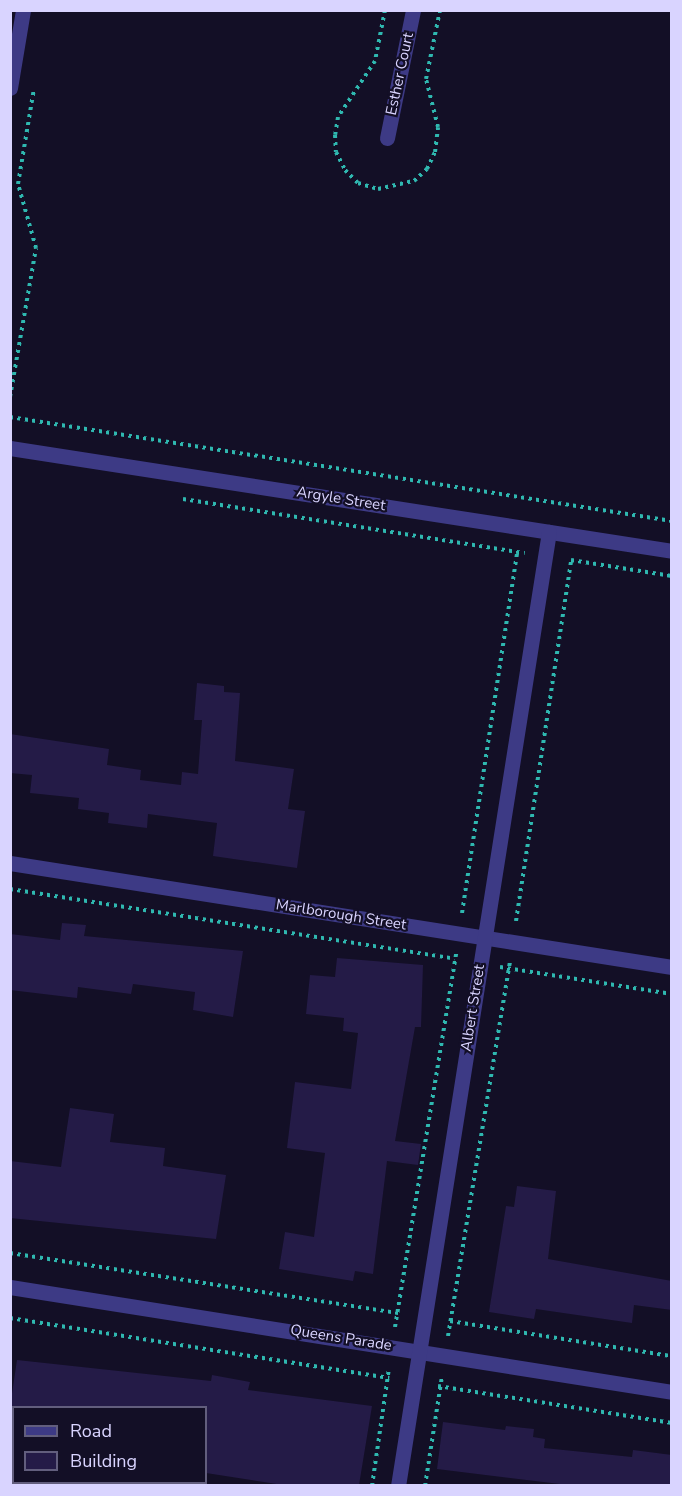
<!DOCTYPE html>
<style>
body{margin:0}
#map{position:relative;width:682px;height:1496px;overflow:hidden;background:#130f26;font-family:"Nunito Sans",sans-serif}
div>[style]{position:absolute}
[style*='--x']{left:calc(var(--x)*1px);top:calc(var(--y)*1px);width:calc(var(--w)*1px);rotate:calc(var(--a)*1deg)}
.building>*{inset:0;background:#241b47}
.path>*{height:4px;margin-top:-2px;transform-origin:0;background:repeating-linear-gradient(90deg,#2fb8b0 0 3px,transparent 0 7.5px)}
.minor>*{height:15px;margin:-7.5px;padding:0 7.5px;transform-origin:7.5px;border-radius:7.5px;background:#3d3a85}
span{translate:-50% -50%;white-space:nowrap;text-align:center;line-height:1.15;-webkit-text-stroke:4.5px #130f26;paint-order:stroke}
.street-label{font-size:15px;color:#d9d4ff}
.frame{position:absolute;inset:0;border:12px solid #d9d4ff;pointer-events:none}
.legend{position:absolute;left:12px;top:1406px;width:195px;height:78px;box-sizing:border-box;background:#130f26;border:2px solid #625e7d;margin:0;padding:8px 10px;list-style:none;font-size:18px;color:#d9d4ff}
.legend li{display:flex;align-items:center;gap:12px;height:30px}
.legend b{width:30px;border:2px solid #625e7d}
</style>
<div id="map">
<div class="building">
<i style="clip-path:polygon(197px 683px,224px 686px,224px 692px,240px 693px,235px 761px,294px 769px,288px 809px,305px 811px,297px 868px,213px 856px,217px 823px,148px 814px,147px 828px,108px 823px,109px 813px,78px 809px,79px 798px,30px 793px,32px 775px,10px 773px,10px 734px,109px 749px,107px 765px,141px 770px,140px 780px,181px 785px,182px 772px,198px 774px,202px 720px,194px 720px)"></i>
<i style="clip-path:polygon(62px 923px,86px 925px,84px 936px,243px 951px,233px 1017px,193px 1010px,195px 992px,133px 984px,131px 994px,78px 987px,77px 998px,10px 990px,10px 934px,60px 940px)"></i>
<i style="clip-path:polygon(337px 958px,423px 965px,421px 1027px,415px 1027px,395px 1141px,421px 1144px,418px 1165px,387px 1161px,373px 1274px,355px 1271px,353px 1281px,279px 1269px,285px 1232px,314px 1237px,325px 1153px,287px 1148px,295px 1082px,351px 1089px,358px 1033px,343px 1031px,344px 1018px,306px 1014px,310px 975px,335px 977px)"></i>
<i style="clip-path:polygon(70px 1108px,114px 1114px,110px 1142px,165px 1148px,163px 1166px,226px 1175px,216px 1239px,10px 1218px,10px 1161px,61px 1167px)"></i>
<i style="clip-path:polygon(517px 1186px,556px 1191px,548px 1259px,672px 1281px,672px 1310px,634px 1305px,632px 1323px,536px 1309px,534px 1319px,489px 1312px,506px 1206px,514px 1207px)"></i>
<i style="clip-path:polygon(17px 1360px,211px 1381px,212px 1375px,250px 1382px,248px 1390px,372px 1406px,359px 1485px,283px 1485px,206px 1473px,206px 1407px,10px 1407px)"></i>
<i style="clip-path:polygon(443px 1422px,505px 1430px,506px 1426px,534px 1429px,533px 1437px,545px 1439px,544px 1448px,632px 1457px,633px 1450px,672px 1455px,672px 1485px,568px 1485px,437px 1469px)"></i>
</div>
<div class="path">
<i style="--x:385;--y:10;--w:52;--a:101.1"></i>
<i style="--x:375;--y:61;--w:67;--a:123.5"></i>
<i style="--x:338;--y:117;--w:18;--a:99"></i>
<i style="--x:335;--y:135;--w:17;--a:87"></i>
<i style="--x:336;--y:152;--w:20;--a:63"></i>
<i style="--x:345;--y:170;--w:18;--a:45"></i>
<i style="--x:358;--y:183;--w:21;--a:17"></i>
<i style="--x:378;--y:189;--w:37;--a:-13"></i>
<i style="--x:414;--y:181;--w:18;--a:-43"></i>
<i style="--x:427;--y:169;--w:19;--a:-65"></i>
<i style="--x:435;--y:152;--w:25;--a:-83"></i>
<i style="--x:438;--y:127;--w:49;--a:-104"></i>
<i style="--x:426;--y:79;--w:70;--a:-78.5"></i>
<i style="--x:10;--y:397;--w:151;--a:-80.1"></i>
<i style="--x:36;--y:248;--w:66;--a:-105.7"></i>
<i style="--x:18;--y:184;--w:97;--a:-80.5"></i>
<i style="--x:10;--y:417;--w:670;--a:8.93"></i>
<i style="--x:183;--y:499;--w:346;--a:9"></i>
<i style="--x:571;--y:560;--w:102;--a:9"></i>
<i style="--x:10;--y:889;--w:450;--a:8.9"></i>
<i style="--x:462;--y:913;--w:365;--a:-81.3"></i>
<i style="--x:516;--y:921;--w:365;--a:-81.3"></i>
<i style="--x:500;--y:967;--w:174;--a:8.9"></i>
<i style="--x:10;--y:1253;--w:393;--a:8.8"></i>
<i style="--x:10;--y:1318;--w:384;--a:9"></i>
<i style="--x:450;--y:1321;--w:225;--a:9"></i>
<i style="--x:395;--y:1327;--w:379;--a:-80.7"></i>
<i style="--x:448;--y:1336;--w:380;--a:-80.6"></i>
<i style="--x:438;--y:1386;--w:237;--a:9"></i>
<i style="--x:372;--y:1486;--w:119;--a:-81.8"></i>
<i style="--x:425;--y:1486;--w:111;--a:-81.2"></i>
</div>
<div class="minor">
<i style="--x:10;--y:88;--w:79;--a:-80.5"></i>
<i style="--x:387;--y:138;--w:131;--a:-78.5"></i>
<i style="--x:10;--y:448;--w:670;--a:8.84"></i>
<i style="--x:10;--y:863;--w:670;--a:8.93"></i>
<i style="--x:10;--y:1287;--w:670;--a:9.01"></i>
<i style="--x:398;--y:1486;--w:966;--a:-81.01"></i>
</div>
<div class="street-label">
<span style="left:400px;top:74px;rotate:-78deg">Esther Court</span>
<span style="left:341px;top:499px;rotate:9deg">Argyle Street</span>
<span style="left:341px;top:915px;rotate:9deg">Marlborough Street</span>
<span style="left:473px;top:1008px;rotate:-81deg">Albert Street</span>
<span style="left:341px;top:1338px;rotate:9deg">Queens Parade</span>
</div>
<div class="frame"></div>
<ul class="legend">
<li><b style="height:8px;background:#3d3a85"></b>Road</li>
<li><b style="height:16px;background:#241b47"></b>Building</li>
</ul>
</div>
